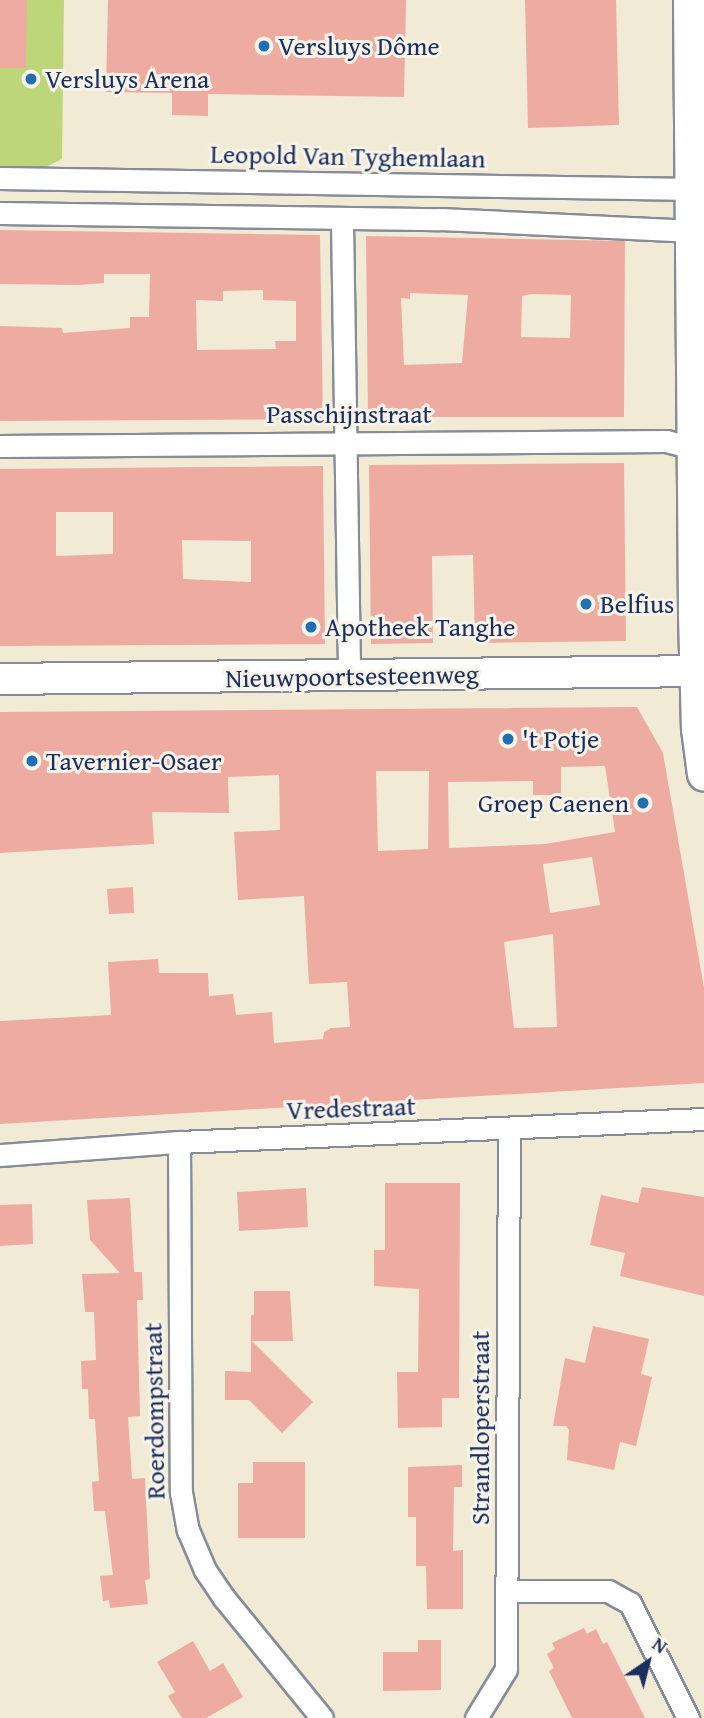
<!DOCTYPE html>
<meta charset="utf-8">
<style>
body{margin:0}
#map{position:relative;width:704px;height:1718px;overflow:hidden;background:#f1ead4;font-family:"Gentium Book Plus",serif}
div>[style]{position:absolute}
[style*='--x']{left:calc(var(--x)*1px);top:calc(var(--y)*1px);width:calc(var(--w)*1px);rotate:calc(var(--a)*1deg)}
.green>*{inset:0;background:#bed67a}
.building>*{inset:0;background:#eeaba2}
.roads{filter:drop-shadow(2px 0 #868c99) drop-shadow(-2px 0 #868c99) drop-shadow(0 2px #868c99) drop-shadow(0 -2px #868c99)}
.street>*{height:21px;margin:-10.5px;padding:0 10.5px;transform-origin:10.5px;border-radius:10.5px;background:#fff}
.secondary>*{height:30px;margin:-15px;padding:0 15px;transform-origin:15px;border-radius:15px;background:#fff}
.primary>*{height:33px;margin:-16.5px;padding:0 16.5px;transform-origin:16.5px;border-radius:16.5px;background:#fff}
.dots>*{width:19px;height:19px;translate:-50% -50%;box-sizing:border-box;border:4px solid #f7f3e8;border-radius:50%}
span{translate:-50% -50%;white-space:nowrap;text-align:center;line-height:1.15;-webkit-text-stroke:6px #f7f3e8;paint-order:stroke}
.poi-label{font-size:26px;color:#1b2f5e}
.left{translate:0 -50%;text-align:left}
.right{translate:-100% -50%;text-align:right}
.street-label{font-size:26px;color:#1b2f5e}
.north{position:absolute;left:613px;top:1627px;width:70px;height:70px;-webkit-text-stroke:5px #f7f3e8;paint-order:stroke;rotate:35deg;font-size:19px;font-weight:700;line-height:28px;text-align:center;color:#1b2f5e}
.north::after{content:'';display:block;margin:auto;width:24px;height:32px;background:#1b2f5e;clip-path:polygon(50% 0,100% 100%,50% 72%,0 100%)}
</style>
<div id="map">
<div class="green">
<i style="clip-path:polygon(0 0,64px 0,62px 159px,38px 171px,0 171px)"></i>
</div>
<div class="building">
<i style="clip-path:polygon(0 0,27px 0,26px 68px,0 68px)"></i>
<i style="clip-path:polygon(108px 0,406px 0,404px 97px,208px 94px,208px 116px,172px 115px,172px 93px,106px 92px)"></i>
<i style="clip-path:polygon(525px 0,616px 0,619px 125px,528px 128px)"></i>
<i style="clip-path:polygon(evenodd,0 230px,320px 235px,323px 419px,0 421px,0 326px,62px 328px,63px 333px,130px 328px,130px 317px,149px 317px,150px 274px,104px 274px,104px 283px,79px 285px,0 284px,0 230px,263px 290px,263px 300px,296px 301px,296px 341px,275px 341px,276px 349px,197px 350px,196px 300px,223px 301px,223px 291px,263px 290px)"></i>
<i style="clip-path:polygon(evenodd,366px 236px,625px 241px,624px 417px,368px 417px,366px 236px,410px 293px,468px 295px,462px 363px,404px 365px,401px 298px,410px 299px,410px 293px,366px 236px,532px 294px,571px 295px,570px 338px,521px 337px,522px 296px,532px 294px)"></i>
<i style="clip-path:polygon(624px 463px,626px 641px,475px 643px,473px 555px,432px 556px,433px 643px,371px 644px,369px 465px)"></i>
<i style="clip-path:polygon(evenodd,323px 466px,325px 644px,0 646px,0 469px,323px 466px,56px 512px,113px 512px,113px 554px,56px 556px,56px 512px,323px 466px,182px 540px,251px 541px,251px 582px,183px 579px,182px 540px)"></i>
<i style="clip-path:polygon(evenodd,637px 707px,663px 753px,704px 988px,704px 1083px,0 1124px,0 1021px,111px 1015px,108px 962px,158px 959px,159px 973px,208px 973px,209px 996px,233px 994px,236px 1015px,272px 1012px,274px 1043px,323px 1039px,324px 1032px,331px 1028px,350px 1027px,347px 982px,309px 984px,304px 896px,238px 900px,234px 832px,280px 830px,279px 775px,228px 777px,229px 813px,152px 812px,154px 844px,0 853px,0 712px,637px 707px,605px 766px,615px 832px,545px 844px,449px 848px,448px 782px,533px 781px,533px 795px,561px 795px,561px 767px,605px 766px,637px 707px,376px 771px,429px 771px,428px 849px,378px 851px,376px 771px,637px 707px,592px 857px,600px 905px,550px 913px,543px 864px,592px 857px,637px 707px,553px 934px,557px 1027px,514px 1028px,504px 942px,553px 934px)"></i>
<i style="clip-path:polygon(133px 887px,134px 913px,109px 914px,107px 889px)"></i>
<i style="clip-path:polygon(385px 1183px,460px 1183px,459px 1398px,442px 1398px,442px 1427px,398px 1428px,397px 1372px,418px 1372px,419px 1289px,374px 1286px,374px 1250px,385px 1250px)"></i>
<i style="clip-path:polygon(642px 1187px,704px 1197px,704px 1296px,620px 1276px,625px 1253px,590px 1245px,601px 1195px,638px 1203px)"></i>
<i style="clip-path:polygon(306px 1188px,308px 1227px,239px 1231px,237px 1192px)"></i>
<i style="clip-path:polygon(130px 1198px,134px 1272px,142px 1272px,143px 1300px,137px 1300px,140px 1416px,128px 1417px,132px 1479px,145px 1478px,150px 1579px,145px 1580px,148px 1604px,110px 1608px,109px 1600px,103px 1601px,100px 1576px,113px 1575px,105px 1511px,94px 1511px,92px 1482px,99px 1481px,95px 1419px,89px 1419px,88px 1389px,82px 1389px,81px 1361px,96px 1360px,94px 1312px,85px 1312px,82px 1274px,120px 1273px,90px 1240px,87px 1200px)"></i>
<i style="clip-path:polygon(32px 1204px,33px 1244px,0 1246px,0 1205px)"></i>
<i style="clip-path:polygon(254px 1291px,290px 1291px,293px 1341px,252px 1341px,313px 1402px,282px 1433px,249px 1400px,225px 1400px,225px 1371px,251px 1372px,251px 1315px,254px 1315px)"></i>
<i style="clip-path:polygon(593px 1326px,649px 1339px,641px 1374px,652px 1377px,636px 1446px,620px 1442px,614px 1470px,567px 1460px,569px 1430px,566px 1426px,553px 1426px,565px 1358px,585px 1363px)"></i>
<i style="clip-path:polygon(253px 1462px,305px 1462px,305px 1538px,238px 1538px,238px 1483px,253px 1483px)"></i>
<i style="clip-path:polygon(462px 1465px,462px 1487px,454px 1487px,453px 1551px,463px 1550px,463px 1609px,427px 1609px,426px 1566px,416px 1566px,416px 1517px,408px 1517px,408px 1467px)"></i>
<i style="clip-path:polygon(584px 1628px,587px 1634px,596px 1629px,603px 1644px,607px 1642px,645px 1718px,572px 1718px,549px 1671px,554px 1668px,547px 1654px,555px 1649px,552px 1643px)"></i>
<i style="clip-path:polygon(418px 1640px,441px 1640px,441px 1690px,383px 1691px,383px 1652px,418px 1652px)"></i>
<i style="clip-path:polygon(193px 1641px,210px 1671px,223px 1663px,243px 1697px,206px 1718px,182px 1718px,168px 1696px,175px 1692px,157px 1662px)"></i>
</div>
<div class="roads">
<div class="street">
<i style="--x:0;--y:178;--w:695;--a:0.91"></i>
<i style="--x:0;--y:213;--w:440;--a:0.8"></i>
<i style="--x:440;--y:219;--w:254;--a:2.7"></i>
<i style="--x:342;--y:221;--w:455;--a:89.1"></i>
<i style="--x:0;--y:446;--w:666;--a:-0.43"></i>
<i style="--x:666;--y:441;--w:32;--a:14"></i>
<i style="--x:179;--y:1142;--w:350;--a:89.7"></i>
<i style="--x:181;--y:1492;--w:39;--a:80"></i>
<i style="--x:188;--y:1530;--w:43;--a:67"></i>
<i style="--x:205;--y:1570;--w:34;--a:56"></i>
<i style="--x:224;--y:1598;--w:155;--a:50.8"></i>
<i style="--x:0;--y:1155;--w:179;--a:-4.2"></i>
<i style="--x:179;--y:1142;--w:526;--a:-2.51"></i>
<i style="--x:508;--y:1591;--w:100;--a:0"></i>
<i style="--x:608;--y:1591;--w:25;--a:29"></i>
<i style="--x:630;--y:1603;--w:129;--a:63.2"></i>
<i style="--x:476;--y:1718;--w:57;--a:-58.5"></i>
<i style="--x:506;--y:1669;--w:540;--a:-89.68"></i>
</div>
<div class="secondary">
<i style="--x:0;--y:679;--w:704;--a:-0.65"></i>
</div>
<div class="primary">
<i style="--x:690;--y:0;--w:615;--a:89.53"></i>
<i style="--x:695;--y:615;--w:113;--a:88.5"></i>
<i style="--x:698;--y:728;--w:46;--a:82.6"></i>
</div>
</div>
<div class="dots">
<i style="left:264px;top:46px;background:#1f6fb2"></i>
<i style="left:31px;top:79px;background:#1f6fb2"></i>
<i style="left:586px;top:604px;background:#1f6fb2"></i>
<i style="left:311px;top:627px;background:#1f6fb2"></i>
<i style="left:508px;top:739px;background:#1f6fb2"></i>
<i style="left:32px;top:761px;background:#1f6fb2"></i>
<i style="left:643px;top:803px;background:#1f6fb2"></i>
</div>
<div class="poi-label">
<span class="left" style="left:278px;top:46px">Versluys Dôme</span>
<span class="left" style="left:45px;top:79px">Versluys Arena</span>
<span class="left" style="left:600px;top:604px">Belfius</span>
<span class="left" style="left:325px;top:627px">Apotheek Tanghe</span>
<span class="left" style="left:522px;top:739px">'t Potje</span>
<span class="left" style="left:46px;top:761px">Tavernier-Osaer</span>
<span class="right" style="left:629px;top:803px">Groep Caenen</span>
</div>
<div class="street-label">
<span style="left:348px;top:156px;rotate:1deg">Leopold Van Tyghemlaan</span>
<span style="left:349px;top:414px">Passchijnstraat</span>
<span style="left:352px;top:676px;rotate:-1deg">Nieuwpoortsesteenweg</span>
<span style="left:351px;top:1108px;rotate:-2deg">Vredestraat</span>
<span style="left:154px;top:1411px;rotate:-91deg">Roerdompstraat</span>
<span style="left:480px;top:1428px;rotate:-90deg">Strandloperstraat</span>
</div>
<div class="north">N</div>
</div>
